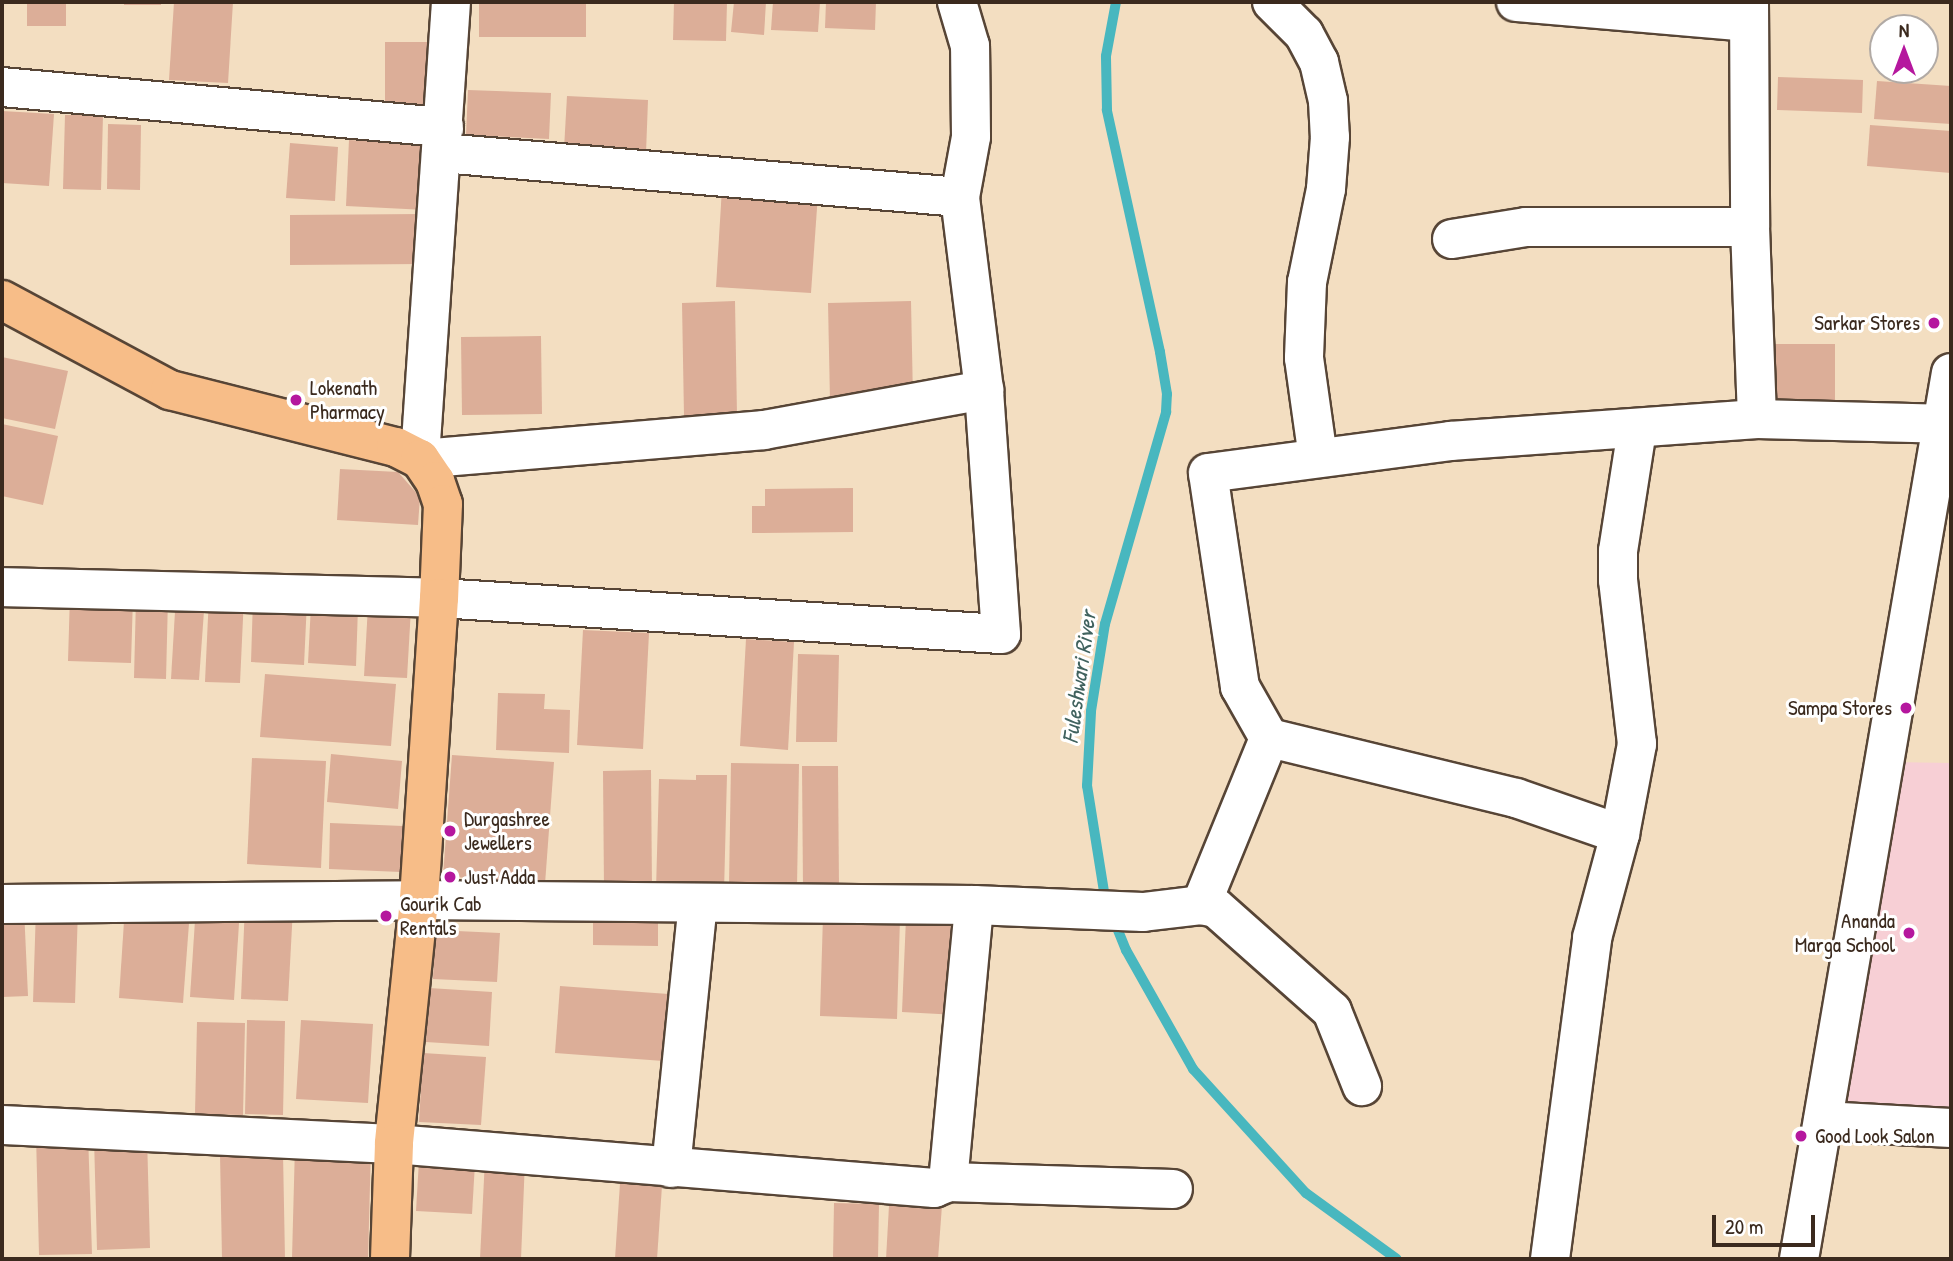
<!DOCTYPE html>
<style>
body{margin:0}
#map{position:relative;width:1953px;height:1261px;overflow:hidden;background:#f3dec1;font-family:"Patrick Hand",sans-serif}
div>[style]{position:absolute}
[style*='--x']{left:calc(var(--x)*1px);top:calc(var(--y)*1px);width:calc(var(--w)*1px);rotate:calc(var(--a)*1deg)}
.built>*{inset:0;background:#f7cfd5}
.stream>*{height:10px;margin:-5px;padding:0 5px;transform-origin:5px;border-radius:5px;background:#48b7bf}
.building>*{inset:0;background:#dcae98}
.roads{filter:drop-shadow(2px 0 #574536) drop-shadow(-2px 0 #574536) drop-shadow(0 2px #574536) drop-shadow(0 -2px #574536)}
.minor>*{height:38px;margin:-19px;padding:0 19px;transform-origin:19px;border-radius:19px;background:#fff}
.major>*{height:38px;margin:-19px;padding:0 19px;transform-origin:19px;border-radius:19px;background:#f7bd88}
.dots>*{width:19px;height:19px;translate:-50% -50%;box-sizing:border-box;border:4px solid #fff;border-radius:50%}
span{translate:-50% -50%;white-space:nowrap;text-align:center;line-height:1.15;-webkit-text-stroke:6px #fff;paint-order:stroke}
.poi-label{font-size:21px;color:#3b2a1e}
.right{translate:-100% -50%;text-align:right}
.left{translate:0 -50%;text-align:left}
.water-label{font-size:23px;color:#40625e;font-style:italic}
.frame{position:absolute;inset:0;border:4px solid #3b2a1e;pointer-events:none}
.north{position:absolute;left:1869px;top:14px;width:70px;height:70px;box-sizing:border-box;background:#fff;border:2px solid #b1aaa5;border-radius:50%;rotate:0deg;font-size:19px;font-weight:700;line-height:28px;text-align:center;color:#3b2a1e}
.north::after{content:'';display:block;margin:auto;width:24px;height:32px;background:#b5179e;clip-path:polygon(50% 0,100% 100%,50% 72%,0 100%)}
.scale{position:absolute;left:1712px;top:1215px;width:103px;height:32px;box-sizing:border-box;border:4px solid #3b2a1e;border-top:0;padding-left:9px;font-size:21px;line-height:24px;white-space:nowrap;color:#3b2a1e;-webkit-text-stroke:5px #fff;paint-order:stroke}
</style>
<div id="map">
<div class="built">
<i style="clip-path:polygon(1891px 762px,1951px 763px,1951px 1109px,1840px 1102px)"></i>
</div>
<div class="stream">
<i style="--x:1106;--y:904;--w:120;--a:-99.1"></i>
<i style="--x:1087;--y:786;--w:75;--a:-86.9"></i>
<i style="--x:1091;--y:711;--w:88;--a:-80.9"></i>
<i style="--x:1105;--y:624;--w:221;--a:-73.9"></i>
<i style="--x:1166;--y:412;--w:18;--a:-87"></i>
<i style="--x:1167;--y:394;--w:43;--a:-99.5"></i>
<i style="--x:1160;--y:352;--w:248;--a:-102.4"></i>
<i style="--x:1107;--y:110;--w:54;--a:-91.1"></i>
<i style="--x:1106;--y:56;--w:55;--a:-79.5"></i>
<i style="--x:1113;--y:918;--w:35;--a:68"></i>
<i style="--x:1126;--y:950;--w:137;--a:60.6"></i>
<i style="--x:1193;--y:1069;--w:168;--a:47.7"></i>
<i style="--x:1306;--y:1193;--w:112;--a:36"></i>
</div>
<div class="building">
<i style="clip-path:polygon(27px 2px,76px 2px,76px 4px,66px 4px,66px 26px,27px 26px)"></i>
<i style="clip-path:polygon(124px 2px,161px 2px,161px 5px,124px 5px)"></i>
<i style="clip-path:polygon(174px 2px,233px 2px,228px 83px,169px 80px)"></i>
<i style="clip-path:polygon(479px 2px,586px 2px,586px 37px,479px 37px)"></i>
<i style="clip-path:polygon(674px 2px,727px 2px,726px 41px,673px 40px)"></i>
<i style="clip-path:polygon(734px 2px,766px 2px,764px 35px,731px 32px)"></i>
<i style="clip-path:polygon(773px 2px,820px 2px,818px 32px,771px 30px)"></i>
<i style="clip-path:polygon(826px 2px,876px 2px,875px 30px,825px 28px)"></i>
<i style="clip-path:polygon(385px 42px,437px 42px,437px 119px,385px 120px)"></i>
<i style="clip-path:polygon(1778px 77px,1863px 80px,1862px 113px,1777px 110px)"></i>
<i style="clip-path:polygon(1877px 81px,1951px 86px,1951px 124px,1874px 119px)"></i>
<i style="clip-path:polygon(468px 90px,551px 93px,549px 139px,466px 135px)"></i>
<i style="clip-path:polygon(567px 96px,648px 100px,646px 153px,564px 149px)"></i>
<i style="clip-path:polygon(2px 111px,54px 114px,49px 186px,2px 183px)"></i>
<i style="clip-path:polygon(65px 115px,103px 115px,101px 190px,63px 189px)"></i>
<i style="clip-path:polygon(108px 124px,141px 125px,140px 190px,107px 189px)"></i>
<i style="clip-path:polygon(1870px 125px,1951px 131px,1951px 173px,1867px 166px)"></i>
<i style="clip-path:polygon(349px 140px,429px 144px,426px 210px,346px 206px)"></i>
<i style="clip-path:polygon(290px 143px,338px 147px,335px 201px,286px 198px)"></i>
<i style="clip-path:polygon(722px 188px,818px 194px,811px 293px,716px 287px)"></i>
<i style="clip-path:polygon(421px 214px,421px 264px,290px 265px,290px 215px)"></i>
<i style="clip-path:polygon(735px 301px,737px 415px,684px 416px,682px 303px)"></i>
<i style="clip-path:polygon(911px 301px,913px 399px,830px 401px,828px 303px)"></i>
<i style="clip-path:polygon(541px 336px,542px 414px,462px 415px,461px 337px)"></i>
<i style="clip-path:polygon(1775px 344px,1835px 344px,1835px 402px,1775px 402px)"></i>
<i style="clip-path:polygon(2px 357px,68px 371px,55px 429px,2px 418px)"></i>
<i style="clip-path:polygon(2px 424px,58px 436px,43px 505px,2px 496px)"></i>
<i style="clip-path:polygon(340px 469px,398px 472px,420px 497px,418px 525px,337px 520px)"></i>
<i style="clip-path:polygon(853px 488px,853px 532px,752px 533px,752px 506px,765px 506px,765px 489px)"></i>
<i style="clip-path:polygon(70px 595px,133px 597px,131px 663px,68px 661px)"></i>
<i style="clip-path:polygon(176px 595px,205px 597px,199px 680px,171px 679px)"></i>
<i style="clip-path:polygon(209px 596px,244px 597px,240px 683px,205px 682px)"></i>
<i style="clip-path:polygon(136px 598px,168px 598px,166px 679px,134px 678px)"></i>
<i style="clip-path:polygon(253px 598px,307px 601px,304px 665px,251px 662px)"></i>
<i style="clip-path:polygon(311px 605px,358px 607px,356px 666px,308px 663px)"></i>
<i style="clip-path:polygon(368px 606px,411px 608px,407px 678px,364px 676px)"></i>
<i style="clip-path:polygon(583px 630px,649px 633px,643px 749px,577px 745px)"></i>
<i style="clip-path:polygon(746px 639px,794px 642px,788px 750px,740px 746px)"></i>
<i style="clip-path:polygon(798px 654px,839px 655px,837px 742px,796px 742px)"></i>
<i style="clip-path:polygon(265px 674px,396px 684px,391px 746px,260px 737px)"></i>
<i style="clip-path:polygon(498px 693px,545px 694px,544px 709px,570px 710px,569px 753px,496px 750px)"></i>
<i style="clip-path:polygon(331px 754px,402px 761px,398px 809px,327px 802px)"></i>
<i style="clip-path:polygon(452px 755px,554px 762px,545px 884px,443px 876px)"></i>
<i style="clip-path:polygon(252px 758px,326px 761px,321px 868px,247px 864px)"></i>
<i style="clip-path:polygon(731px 763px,799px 764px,797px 887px,729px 886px)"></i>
<i style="clip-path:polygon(802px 766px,838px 766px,839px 889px,803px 889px)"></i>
<i style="clip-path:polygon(651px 770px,652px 890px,604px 890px,603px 771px)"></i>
<i style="clip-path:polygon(696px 775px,727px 775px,724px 892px,656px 890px,659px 779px,696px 780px)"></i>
<i style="clip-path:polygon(330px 823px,403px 826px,401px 872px,329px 869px)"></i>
<i style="clip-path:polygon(196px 905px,240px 908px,234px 1000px,190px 997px)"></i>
<i style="clip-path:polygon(245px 905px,293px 908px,288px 1001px,241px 999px)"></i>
<i style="clip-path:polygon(125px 906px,190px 910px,183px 1003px,119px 998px)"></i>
<i style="clip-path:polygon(36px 908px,78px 909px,75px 1003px,33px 1002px)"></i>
<i style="clip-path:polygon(2px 909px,24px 909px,28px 996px,2px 997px)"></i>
<i style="clip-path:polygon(593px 914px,658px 914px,658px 946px,593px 945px)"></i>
<i style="clip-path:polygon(823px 916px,900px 919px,897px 1019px,820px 1016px)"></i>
<i style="clip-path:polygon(906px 918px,962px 920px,957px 1015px,902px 1012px)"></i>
<i style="clip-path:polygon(435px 930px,500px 933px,497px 982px,433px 979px)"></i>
<i style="clip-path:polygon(560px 986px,682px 995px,677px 1062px,555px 1053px)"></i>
<i style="clip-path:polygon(429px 988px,492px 992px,489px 1046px,426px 1042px)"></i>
<i style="clip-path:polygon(247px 1020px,285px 1021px,283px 1115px,245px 1114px)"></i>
<i style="clip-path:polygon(301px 1020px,373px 1024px,368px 1103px,296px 1099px)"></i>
<i style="clip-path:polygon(197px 1022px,245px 1023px,243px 1115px,195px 1114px)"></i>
<i style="clip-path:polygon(423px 1053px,486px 1057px,481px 1125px,419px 1122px)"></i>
<i style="clip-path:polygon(88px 1134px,92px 1254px,39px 1255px,36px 1135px)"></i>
<i style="clip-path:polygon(147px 1136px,150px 1248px,97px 1250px,94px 1138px)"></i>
<i style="clip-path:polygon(295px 1145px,371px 1147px,368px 1259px,292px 1258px)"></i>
<i style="clip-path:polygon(283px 1153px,285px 1259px,222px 1259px,220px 1154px)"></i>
<i style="clip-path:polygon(485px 1159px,525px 1160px,521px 1259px,480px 1259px)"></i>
<i style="clip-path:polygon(419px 1160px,475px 1163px,472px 1214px,416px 1211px)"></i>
<i style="clip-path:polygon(621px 1168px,663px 1171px,657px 1259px,615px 1259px)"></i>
<i style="clip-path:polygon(890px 1188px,943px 1192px,938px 1259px,886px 1259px)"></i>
<i style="clip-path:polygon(834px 1203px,879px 1204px,878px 1259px,833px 1259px)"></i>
</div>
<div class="roads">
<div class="minor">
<i style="--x:451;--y:2;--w:458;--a:93.9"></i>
<i style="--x:420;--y:459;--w:345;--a:-4.8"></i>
<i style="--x:764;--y:430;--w:224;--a:-10.3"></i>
<i style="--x:1272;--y:2;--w:45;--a:45"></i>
<i style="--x:1304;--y:34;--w:32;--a:62"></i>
<i style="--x:1319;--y:62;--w:40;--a:77"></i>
<i style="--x:1328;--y:101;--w:36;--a:87"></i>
<i style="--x:1330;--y:137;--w:52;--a:94.4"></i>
<i style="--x:1326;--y:189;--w:95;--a:101.5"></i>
<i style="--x:1307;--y:282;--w:76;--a:92.3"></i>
<i style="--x:1304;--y:358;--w:101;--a:82"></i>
<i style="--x:1516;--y:2;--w:233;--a:4.9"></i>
<i style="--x:1749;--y:2;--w:225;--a:89.7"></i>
<i style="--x:1750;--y:227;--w:192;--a:87.9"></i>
<i style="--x:2;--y:87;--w:444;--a:5.2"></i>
<i style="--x:442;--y:153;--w:520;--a:4.86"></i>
<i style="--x:1452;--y:239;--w:75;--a:-9.2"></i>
<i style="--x:1526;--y:227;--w:224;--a:0"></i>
<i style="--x:2;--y:587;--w:437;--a:1.4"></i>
<i style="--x:439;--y:598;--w:563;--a:3.67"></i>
<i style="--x:1001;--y:634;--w:245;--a:-94"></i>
<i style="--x:984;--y:390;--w:194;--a:-97.1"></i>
<i style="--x:960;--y:197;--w:61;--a:-79.6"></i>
<i style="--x:971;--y:137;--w:91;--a:-90.6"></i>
<i style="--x:970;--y:46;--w:46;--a:-106.5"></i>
<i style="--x:1620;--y:834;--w:110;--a:-160.9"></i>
<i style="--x:1516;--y:798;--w:254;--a:-166.3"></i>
<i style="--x:1269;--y:738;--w:59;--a:-119.6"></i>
<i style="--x:1240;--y:687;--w:216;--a:-98.5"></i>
<i style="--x:1208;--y:473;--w:244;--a:-7.5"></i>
<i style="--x:1450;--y:441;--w:308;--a:-4.1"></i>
<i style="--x:1757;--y:419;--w:194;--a:1.5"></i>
<i style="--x:2;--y:904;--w:417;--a:-0.5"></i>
<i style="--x:419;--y:900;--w:555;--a:0.52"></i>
<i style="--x:1201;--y:905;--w:180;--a:-67.8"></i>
<i style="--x:1823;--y:1121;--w:128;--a:3.1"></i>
<i style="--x:2;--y:1125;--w:392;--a:2.8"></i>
<i style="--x:394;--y:1144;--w:542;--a:4.66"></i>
<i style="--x:934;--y:1188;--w:15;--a:-23"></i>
<i style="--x:948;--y:1182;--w:225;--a:1.8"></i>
<i style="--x:671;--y:1168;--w:266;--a:-84.2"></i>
<i style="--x:948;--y:1182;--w:278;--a:-84.6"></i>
<i style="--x:974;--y:905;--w:169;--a:2.4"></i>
<i style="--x:1143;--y:912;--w:58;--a:-6.9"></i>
<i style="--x:1201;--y:905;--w:15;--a:11"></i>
<i style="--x:1216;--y:908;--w:155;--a:41.6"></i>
<i style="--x:1332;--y:1011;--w:81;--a:68.2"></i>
<i style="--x:1550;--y:1259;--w:324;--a:-82.5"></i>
<i style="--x:1592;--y:938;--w:108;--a:-74.9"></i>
<i style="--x:1620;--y:834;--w:92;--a:-79.3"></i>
<i style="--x:1637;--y:744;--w:165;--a:-96.6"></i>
<i style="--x:1618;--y:580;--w:29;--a:-90"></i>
<i style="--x:1618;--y:551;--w:123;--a:-81.1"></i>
<i style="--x:1799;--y:1259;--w:899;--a:-80.27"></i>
</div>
<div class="major">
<i style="--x:2;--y:300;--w:191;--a:28.2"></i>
<i style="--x:170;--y:390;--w:233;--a:14.2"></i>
<i style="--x:396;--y:447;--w:27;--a:27"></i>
<i style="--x:420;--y:459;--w:27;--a:56"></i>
<i style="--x:435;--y:481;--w:24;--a:71"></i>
<i style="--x:443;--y:504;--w:94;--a:92.4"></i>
<i style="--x:439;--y:598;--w:303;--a:93.8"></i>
<i style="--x:419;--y:900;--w:245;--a:95.9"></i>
<i style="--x:394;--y:1144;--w:115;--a:92"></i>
</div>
</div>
<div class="dots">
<i style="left:1934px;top:323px;background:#b5179e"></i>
<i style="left:296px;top:400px;background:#b5179e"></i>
<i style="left:1906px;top:708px;background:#b5179e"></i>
<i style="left:450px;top:831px;background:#b5179e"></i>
<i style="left:450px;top:877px;background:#b5179e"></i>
<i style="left:386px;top:916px;background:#b5179e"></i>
<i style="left:1909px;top:933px;background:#b5179e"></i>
<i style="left:1801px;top:1136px;background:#b5179e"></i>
</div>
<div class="poi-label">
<span class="right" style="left:1920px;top:323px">Sarkar Stores</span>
<span class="left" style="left:310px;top:400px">Lokenath<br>Pharmacy</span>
<span class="right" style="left:1892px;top:708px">Sampa Stores</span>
<span class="left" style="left:464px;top:831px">Durgashree<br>Jewellers</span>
<span class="left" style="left:464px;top:877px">Just Adda</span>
<span class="left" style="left:400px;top:916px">Gourik Cab<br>Rentals</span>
<span class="right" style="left:1895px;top:933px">Ananda<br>Marga School</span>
<span class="left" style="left:1815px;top:1136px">Good Look Salon</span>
</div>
<div class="water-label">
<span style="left:1079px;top:677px;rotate:-82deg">Fuleshwari River</span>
</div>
<div class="frame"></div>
<div class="north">N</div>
<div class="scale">20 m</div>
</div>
